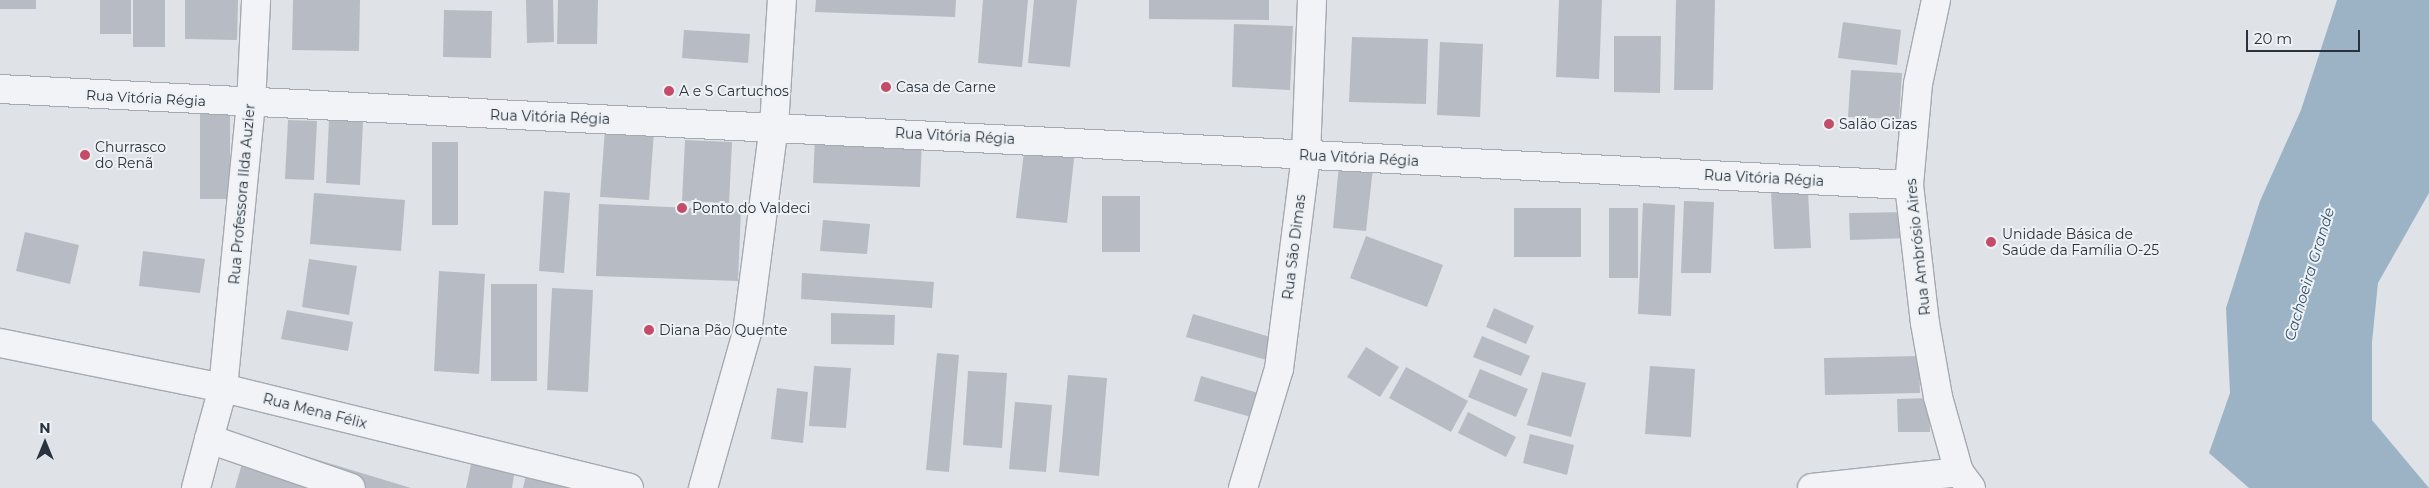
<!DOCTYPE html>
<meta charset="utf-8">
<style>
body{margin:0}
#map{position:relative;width:2429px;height:488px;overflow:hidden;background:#dfe3e7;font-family:Montserrat,sans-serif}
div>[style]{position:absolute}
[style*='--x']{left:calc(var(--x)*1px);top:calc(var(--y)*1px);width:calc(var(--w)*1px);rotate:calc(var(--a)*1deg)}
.water>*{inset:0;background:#9cb3c5}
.building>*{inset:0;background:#b7bcc4}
.roads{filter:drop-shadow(1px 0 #a5aab1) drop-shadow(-1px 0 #a5aab1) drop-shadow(0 1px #a5aab1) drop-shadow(0 -1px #a5aab1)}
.minor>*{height:28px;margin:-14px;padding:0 14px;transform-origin:14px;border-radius:14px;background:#f1f3f6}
.dots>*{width:14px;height:14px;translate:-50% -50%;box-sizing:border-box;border:2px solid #eef2f5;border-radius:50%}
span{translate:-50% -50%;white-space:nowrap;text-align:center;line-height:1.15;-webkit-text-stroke:4px #eef2f5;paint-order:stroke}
.poi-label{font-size:14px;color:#29323d}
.left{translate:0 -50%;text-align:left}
.street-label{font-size:14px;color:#29323d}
.water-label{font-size:15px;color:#36546e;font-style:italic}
.north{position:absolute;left:20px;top:418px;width:50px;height:50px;-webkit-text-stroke:4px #eef2f5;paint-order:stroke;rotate:0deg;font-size:14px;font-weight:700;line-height:20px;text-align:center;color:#29323d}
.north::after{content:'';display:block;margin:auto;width:18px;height:22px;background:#29323d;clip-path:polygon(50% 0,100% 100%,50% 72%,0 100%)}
.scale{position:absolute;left:2246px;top:30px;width:114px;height:22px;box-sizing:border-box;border:2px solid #29323d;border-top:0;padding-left:6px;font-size:15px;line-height:18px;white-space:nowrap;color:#29323d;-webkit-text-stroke:4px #eef2f5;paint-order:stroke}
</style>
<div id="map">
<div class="water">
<i style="clip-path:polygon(2337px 0,2429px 0,2429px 193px,2378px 283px,2372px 342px,2372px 420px,2429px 488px,2249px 488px,2209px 453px,2230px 393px,2226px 308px,2260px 201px,2301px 110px)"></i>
</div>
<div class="building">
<i style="clip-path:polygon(0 0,36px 0,36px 9px,0 9px)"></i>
<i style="clip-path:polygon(100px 0,131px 0,131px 34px,100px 34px)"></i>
<i style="clip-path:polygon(133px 0,165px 0,165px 47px,133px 47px)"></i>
<i style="clip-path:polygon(185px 0,238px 0,237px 40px,185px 39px)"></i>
<i style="clip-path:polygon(293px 0,360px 0,359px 51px,292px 50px)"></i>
<i style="clip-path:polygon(526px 0,553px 0,554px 42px,527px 43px)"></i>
<i style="clip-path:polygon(558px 0,598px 0,597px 44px,557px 44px)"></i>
<i style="clip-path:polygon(816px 0,956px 0,955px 17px,815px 12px)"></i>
<i style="clip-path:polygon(983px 0,1028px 0,1022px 67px,978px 63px)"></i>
<i style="clip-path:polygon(1034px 0,1077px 0,1070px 67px,1028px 63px)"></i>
<i style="clip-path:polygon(1149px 0,1269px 0,1269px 20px,1149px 19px)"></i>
<i style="clip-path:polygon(1559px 0,1602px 0,1599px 79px,1556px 77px)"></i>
<i style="clip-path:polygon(1676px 0,1715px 0,1713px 90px,1674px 90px)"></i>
<i style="clip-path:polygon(444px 10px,492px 11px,491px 58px,443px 57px)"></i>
<i style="clip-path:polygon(1843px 22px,1901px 30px,1897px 65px,1838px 58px)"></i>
<i style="clip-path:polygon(1234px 24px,1293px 26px,1290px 90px,1232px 87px)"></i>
<i style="clip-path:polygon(684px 30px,750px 34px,748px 63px,682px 58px)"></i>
<i style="clip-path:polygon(1614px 36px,1661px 36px,1660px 93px,1614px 92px)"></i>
<i style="clip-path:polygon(1352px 37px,1428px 39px,1426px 104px,1349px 102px)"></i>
<i style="clip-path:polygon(1440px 42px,1483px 44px,1480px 117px,1437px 115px)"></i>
<i style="clip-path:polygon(1851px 70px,1902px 73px,1899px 119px,1848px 117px)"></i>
<i style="clip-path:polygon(200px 110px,230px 110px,230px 199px,200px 199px)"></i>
<i style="clip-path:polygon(329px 119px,363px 121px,360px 185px,326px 183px)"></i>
<i style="clip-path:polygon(288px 120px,317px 121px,314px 180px,285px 179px)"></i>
<i style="clip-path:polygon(605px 129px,654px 132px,649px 200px,600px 197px)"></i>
<i style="clip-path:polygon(815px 135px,922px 139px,920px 187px,813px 183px)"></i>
<i style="clip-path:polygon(685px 140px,732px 142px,729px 203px,682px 201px)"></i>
<i style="clip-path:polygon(432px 142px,458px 142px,458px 225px,432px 225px)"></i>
<i style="clip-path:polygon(1025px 144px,1075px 150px,1067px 223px,1016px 218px)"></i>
<i style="clip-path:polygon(1339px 164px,1373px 168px,1366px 231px,1333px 228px)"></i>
<i style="clip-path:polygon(544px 191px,570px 193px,564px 273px,539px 271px)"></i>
<i style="clip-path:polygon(1808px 191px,1811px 248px,1774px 249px,1771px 192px)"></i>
<i style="clip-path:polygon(314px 193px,405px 200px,401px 251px,310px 244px)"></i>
<i style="clip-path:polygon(1102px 196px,1140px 196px,1140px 252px,1102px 252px)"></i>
<i style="clip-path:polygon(1684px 201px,1714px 202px,1711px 273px,1681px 273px)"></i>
<i style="clip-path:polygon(1643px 203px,1675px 205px,1671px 316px,1638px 314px)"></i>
<i style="clip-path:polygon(599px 204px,741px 210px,738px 281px,596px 276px)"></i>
<i style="clip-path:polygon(1514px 208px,1581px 208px,1581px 257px,1514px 257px)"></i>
<i style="clip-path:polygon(1609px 208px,1638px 208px,1638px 278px,1609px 278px)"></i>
<i style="clip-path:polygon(1909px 212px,1911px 238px,1850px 240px,1849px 213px)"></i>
<i style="clip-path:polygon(823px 220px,870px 224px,867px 254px,820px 251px)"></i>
<i style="clip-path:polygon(25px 232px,79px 245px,70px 284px,16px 271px)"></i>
<i style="clip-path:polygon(1366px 236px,1443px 265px,1427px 307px,1350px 278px)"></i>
<i style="clip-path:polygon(143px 251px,205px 259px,200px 293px,139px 286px)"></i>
<i style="clip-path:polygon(309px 259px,357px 266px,349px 315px,302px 307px)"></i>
<i style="clip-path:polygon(439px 271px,485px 274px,479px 374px,434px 371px)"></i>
<i style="clip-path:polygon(802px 273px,934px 282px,932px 308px,801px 299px)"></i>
<i style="clip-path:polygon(491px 284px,537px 284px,537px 381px,491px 381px)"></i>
<i style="clip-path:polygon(552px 288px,593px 290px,588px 392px,547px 390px)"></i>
<i style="clip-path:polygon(1494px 308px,1534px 326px,1526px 344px,1486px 327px)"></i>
<i style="clip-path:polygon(287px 310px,353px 322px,348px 351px,281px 339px)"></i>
<i style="clip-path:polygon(831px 313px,895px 315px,894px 345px,831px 344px)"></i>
<i style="clip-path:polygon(1193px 314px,1277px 339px,1270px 361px,1186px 337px)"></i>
<i style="clip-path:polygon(1482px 336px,1530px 356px,1521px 376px,1473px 357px)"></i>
<i style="clip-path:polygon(1366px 347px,1399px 367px,1380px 397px,1347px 377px)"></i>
<i style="clip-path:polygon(937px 353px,959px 355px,949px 472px,926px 470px)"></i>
<i style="clip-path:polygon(1919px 356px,1920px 393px,1825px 395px,1824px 358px)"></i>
<i style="clip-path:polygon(814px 366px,851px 368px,846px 428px,809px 426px)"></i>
<i style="clip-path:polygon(1650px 366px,1695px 369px,1691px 437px,1645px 434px)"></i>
<i style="clip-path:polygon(1406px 367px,1468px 401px,1451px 432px,1389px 398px)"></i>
<i style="clip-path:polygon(1480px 369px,1528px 389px,1516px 417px,1468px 397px)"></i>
<i style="clip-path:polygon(968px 371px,1007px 373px,1002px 448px,963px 445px)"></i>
<i style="clip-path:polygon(1542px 372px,1586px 383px,1571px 437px,1527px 425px)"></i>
<i style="clip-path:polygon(1068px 375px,1107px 378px,1099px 476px,1059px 472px)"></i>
<i style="clip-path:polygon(1201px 376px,1258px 393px,1251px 417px,1194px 401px)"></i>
<i style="clip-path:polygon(777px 388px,808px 392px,803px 443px,771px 439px)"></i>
<i style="clip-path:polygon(1929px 398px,1930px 432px,1898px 432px,1897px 399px)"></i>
<i style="clip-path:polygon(1015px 402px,1052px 405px,1046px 472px,1009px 469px)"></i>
<i style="clip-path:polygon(1468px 412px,1516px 437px,1506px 457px,1458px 433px)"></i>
<i style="clip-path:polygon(1530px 434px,1574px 445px,1567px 475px,1523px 463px)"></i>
<i style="clip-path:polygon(249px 439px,411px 488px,235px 488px)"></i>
<i style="clip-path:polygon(473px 455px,516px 464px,512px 488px,466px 488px)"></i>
<i style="clip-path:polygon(527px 471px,572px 481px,570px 488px,523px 488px)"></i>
</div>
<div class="roads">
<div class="minor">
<i style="--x:1936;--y:0;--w:86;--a:102.1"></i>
<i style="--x:1918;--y:84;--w:101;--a:95.1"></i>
<i style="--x:1909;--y:185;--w:139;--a:83.4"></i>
<i style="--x:1925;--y:323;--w:75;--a:80"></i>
<i style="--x:1938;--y:397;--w:78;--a:74.4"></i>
<i style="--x:1959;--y:472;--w:20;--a:53"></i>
<i style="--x:0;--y:89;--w:1911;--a:2.88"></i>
<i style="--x:0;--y:343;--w:227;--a:11.4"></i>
<i style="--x:223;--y:388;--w:418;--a:13.8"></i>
<i style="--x:209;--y:439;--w:53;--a:-74.6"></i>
<i style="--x:223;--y:388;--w:285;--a:-84.4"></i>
<i style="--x:251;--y:104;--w:104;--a:-87.2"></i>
<i style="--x:196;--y:488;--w:51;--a:-75.1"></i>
<i style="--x:209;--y:439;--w:150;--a:19"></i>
<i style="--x:703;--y:488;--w:161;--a:-74.2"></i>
<i style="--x:747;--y:333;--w:209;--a:-82.6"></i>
<i style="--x:774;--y:126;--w:126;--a:-86.4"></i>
<i style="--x:1243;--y:488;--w:124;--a:-73.2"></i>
<i style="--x:1279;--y:369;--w:215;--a:-82.8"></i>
<i style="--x:1306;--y:156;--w:156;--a:-87.8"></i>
<i style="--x:1812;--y:488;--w:148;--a:-6.2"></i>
</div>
</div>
<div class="dots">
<i style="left:886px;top:87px;background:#c44c68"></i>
<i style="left:669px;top:91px;background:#c44c68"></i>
<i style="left:1829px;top:124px;background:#c44c68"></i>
<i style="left:85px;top:155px;background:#c44c68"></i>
<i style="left:682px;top:208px;background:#c44c68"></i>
<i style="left:1991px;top:242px;background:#c44c68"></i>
<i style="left:649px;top:330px;background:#c44c68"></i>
</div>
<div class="poi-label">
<span class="left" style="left:896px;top:87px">Casa de Carne</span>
<span class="left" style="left:679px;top:91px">A e S Cartuchos</span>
<span class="left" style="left:1839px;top:124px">Salão Gizas</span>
<span class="left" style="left:95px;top:155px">Churrasco<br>do Renã</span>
<span class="left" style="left:692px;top:208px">Ponto do Valdeci</span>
<span class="left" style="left:2002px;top:242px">Unidade Básica de<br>Saúde da Família O-25</span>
<span class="left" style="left:659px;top:330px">Diana Pão Quente</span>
</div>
<div class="street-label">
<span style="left:146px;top:98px;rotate:3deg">Rua Vitória Régia</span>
<span style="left:550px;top:117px;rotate:2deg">Rua Vitória Régia</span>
<span style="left:955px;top:136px;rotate:3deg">Rua Vitória Régia</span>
<span style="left:1359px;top:158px;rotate:3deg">Rua Vitória Régia</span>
<span style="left:1764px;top:178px;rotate:3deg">Rua Vitória Régia</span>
<span style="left:242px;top:194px;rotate:-85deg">Rua Professora Ilda Auzier</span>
<span style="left:1294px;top:247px;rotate:-83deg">Rua São Dimas</span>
<span style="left:1918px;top:247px;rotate:-96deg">Rua Ambrósio Aires</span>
<span style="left:315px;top:411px;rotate:14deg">Rua Mena Félix</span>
</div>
<div class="water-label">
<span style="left:2309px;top:274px;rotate:-73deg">Cachoeira Grande</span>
</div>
<div class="north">N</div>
<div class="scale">20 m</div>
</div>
